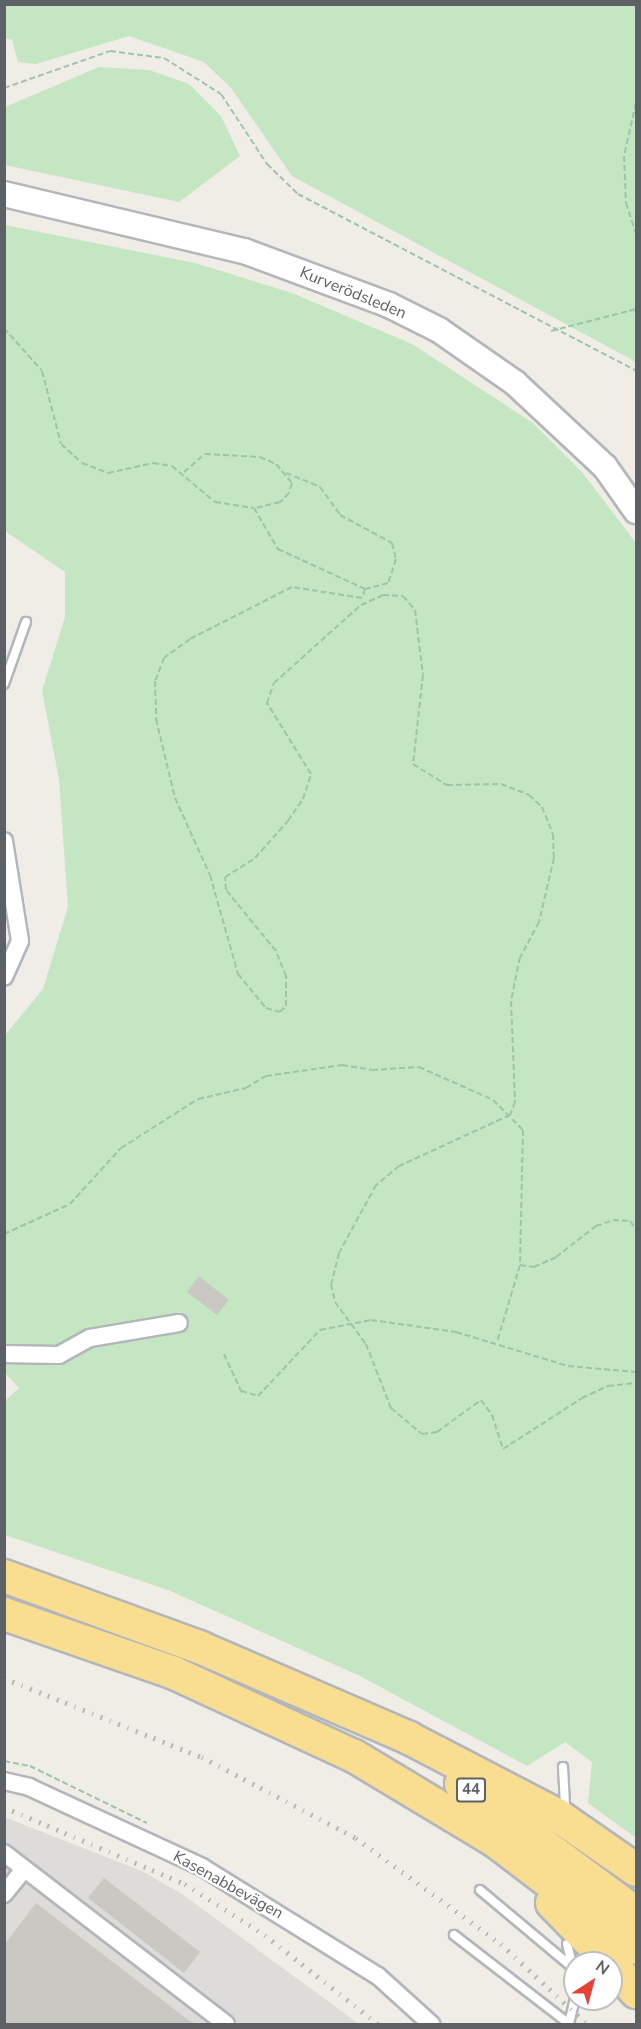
<!DOCTYPE html>
<meta charset="utf-8">
<style>
body{margin:0}
#map{position:relative;width:641px;height:2029px;overflow:hidden;background:#efede6;font-family:"Nunito Sans",sans-serif}
div>[style]{position:absolute}
[style*='--x']{left:calc(var(--x)*1px);top:calc(var(--y)*1px);width:calc(var(--w)*1px);rotate:calc(var(--a)*1deg)}
.industrial>*{inset:0;background:#dedcd8}
.green>*{inset:0;background:#c4e6c3}
.building>*{inset:0;background:#cac8c2}
.path>*{height:2px;margin-top:-1px;transform-origin:0;background:repeating-linear-gradient(90deg,#9dc6a8 0 6px,transparent 0 9px)}
.roads{filter:drop-shadow(2px 0 #b3b6ba) drop-shadow(-2px 0 #b3b6ba) drop-shadow(0 2px #b3b6ba) drop-shadow(0 -2px #b3b6ba)}
.lane>*{height:8px;margin:-4px;padding:0 4px;transform-origin:4px;border-radius:4px;background:#fff}
.street>*{height:16px;margin:-8px;padding:0 8px;transform-origin:8px;border-radius:8px;background:#fff}
.secondary>*{height:24px;margin:-12px;padding:0 12px;transform-origin:12px;border-radius:12px;background:#fff}
.highway>*{height:32px;margin:-16px;padding:0 16px;transform-origin:16px;border-radius:16px;background:#f9de92}
.rail>*{height:4.5px;margin-top:-2.25px;transform-origin:0;background:repeating-linear-gradient(90deg,#b4b5b5 0 1.5px,transparent 0 9.5px)}
span{translate:-50% -50%;white-space:nowrap;text-align:center;line-height:1.15;-webkit-text-stroke:4.5px #fff;paint-order:stroke}
.shield-label span{padding:2px 4px;background:#fff;border:2px solid;border-radius:4px;-webkit-text-stroke-width:0}
.shield-label{font-size:15px;color:#5d6165;font-weight:700}
.street-label{font-size:16px;color:#5d6165}
.frame{position:absolute;inset:0;border:6px solid #5d6165;pointer-events:none}
.north{position:absolute;left:563px;top:1951px;width:60px;height:60px;box-sizing:border-box;background:#fff;border:2px solid #bec0c1;border-radius:50%;rotate:36deg;font-size:16px;font-weight:700;line-height:24px;text-align:center;color:#5d6165}
.north::after{content:'';display:block;margin:auto;width:21px;height:27px;background:#e44237;clip-path:polygon(50% 0,100% 100%,50% 72%,0 100%)}
</style>
<div id="map">
<div class="industrial">
<i style="clip-path:polygon(4px 1817px,142px 1871px,182px 1894px,359px 2024px,5px 2024px)"></i>
</div>
<div class="green">
<i style="clip-path:polygon(4px 5px,636px 5px,636px 362px,292px 176px,231px 88px,204px 62px,129px 36px,36px 64px,18px 62px,12px 40px,5px 38px)"></i>
<i style="clip-path:polygon(99px 67px,149px 70px,189px 84px,221px 116px,240px 156px,179px 202px,5px 165px,5px 107px)"></i>
<i style="clip-path:polygon(5px 225px,195px 263px,292px 293px,412px 344px,533px 423px,582px 472px,636px 543px,636px 1838px,588px 1803px,592px 1762px,565px 1742px,527px 1766px,358px 1675px,168px 1590px,5px 1535px,5px 1401px,19px 1388px,5px 1373px,5px 1035px,43px 989px,68px 907px,59px 779px,42px 691px,65px 617px,65px 572px,5px 531px)"></i>
</div>
<div class="building">
<i style="clip-path:polygon(199px 1276px,229px 1300px,217px 1315px,187px 1292px)"></i>
<i style="clip-path:polygon(104px 1878px,200px 1952px,184px 1973px,88px 1898px)"></i>
<i style="clip-path:polygon(36px 1903px,195px 2025px,4px 2025px,4px 1945px)"></i>
</div>
<div class="path">
<i style="--x:4;--y:88;--w:112;--a:-19.2"></i>
<i style="--x:110;--y:51;--w:54;--a:7.4"></i>
<i style="--x:164;--y:58;--w:67;--a:32.3"></i>
<i style="--x:221;--y:94;--w:84;--a:56.7"></i>
<i style="--x:267;--y:164;--w:43;--a:44.1"></i>
<i style="--x:298;--y:194;--w:382;--a:27.6"></i>
<i style="--x:636;--y:103;--w:54;--a:102.8"></i>
<i style="--x:624;--y:156;--w:47;--a:87.6"></i>
<i style="--x:626;--y:203;--w:32;--a:72"></i>
<i style="--x:4;--y:328;--w:57;--a:48.5"></i>
<i style="--x:42;--y:371;--w:75;--a:75.4"></i>
<i style="--x:61;--y:444;--w:28;--a:42"></i>
<i style="--x:82;--y:463;--w:28;--a:21"></i>
<i style="--x:108;--y:473;--w:46;--a:-12.5"></i>
<i style="--x:153;--y:463;--w:19;--a:9"></i>
<i style="--x:172;--y:466;--w:56;--a:39.9"></i>
<i style="--x:215;--y:502;--w:39;--a:9"></i>
<i style="--x:254;--y:508;--w:48;--a:59.7"></i>
<i style="--x:278;--y:549;--w:96;--a:24.7"></i>
<i style="--x:365;--y:589;--w:9;--a:108"></i>
<i style="--x:362;--y:598;--w:71;--a:-171.1"></i>
<i style="--x:292;--y:587;--w:114;--a:153"></i>
<i style="--x:190;--y:639;--w:32;--a:144"></i>
<i style="--x:164;--y:658;--w:25;--a:111"></i>
<i style="--x:155;--y:681;--w:38;--a:88"></i>
<i style="--x:156;--y:719;--w:81;--a:76.5"></i>
<i style="--x:175;--y:798;--w:85;--a:65.6"></i>
<i style="--x:210;--y:875;--w:103;--a:74.2"></i>
<i style="--x:238;--y:974;--w:44;--a:50.5"></i>
<i style="--x:266;--y:1008;--w:15;--a:16"></i>
<i style="--x:280;--y:1012;--w:8;--a:-45"></i>
<i style="--x:286;--y:1006;--w:30;--a:-90"></i>
<i style="--x:286;--y:976;--w:27;--a:-112"></i>
<i style="--x:276;--y:951;--w:79;--a:-129.3"></i>
<i style="--x:226;--y:890;--w:13;--a:-94"></i>
<i style="--x:225;--y:877;--w:36;--a:-32"></i>
<i style="--x:255;--y:858;--w:50;--a:-48.3"></i>
<i style="--x:288;--y:821;--w:27;--a:-56"></i>
<i style="--x:303;--y:799;--w:26;--a:-72"></i>
<i style="--x:311;--y:774;--w:84;--a:-121.8"></i>
<i style="--x:267;--y:703;--w:21;--a:-71"></i>
<i style="--x:274;--y:683;--w:117;--a:-41.9"></i>
<i style="--x:361;--y:605;--w:24;--a:-24"></i>
<i style="--x:383;--y:595;--w:20;--a:3"></i>
<i style="--x:403;--y:596;--w:18;--a:49"></i>
<i style="--x:415;--y:610;--w:65;--a:83"></i>
<i style="--x:423;--y:675;--w:90;--a:96.4"></i>
<i style="--x:413;--y:764;--w:40;--a:32"></i>
<i style="--x:447;--y:785;--w:54;--a:-1.1"></i>
<i style="--x:501;--y:784;--w:30;--a:21"></i>
<i style="--x:529;--y:795;--w:18;--a:43"></i>
<i style="--x:542;--y:807;--w:29;--a:68"></i>
<i style="--x:553;--y:834;--w:24;--a:88"></i>
<i style="--x:554;--y:858;--w:66;--a:103.2"></i>
<i style="--x:539;--y:922;--w:40;--a:118"></i>
<i style="--x:520;--y:957;--w:45;--a:101.6"></i>
<i style="--x:511;--y:1001;--w:101;--a:87.7"></i>
<i style="--x:515;--y:1102;--w:14;--a:111"></i>
<i style="--x:510;--y:1115;--w:122;--a:155.3"></i>
<i style="--x:399;--y:1166;--w:30;--a:140"></i>
<i style="--x:376;--y:1185;--w:77;--a:118.6"></i>
<i style="--x:339;--y:1253;--w:32;--a:104"></i>
<i style="--x:331;--y:1284;--w:18;--a:77"></i>
<i style="--x:335;--y:1302;--w:52;--a:53.6"></i>
<i style="--x:366;--y:1344;--w:69;--a:68.7"></i>
<i style="--x:391;--y:1408;--w:40;--a:40"></i>
<i style="--x:422;--y:1434;--w:15;--a:-8"></i>
<i style="--x:437;--y:1432;--w:54;--a:-36"></i>
<i style="--x:481;--y:1400;--w:19;--a:54"></i>
<i style="--x:492;--y:1415;--w:36;--a:72"></i>
<i style="--x:503;--y:1449;--w:94;--a:-32.8"></i>
<i style="--x:582;--y:1398;--w:29;--a:-25"></i>
<i style="--x:608;--y:1386;--w:28;--a:-6"></i>
<i style="--x:551;--y:331;--w:88;--a:-14.5"></i>
<i style="--x:184;--y:472;--w:28;--a:-41"></i>
<i style="--x:205;--y:454;--w:55;--a:3.1"></i>
<i style="--x:260;--y:457;--w:17;--a:24"></i>
<i style="--x:276;--y:464;--w:25;--a:50"></i>
<i style="--x:292;--y:483;--w:10;--a:107"></i>
<i style="--x:289;--y:493;--w:13;--a:135"></i>
<i style="--x:280;--y:502;--w:25;--a:166"></i>
<i style="--x:286;--y:473;--w:37;--a:22"></i>
<i style="--x:320;--y:487;--w:34;--a:54"></i>
<i style="--x:340;--y:515;--w:59;--a:28.3"></i>
<i style="--x:392;--y:543;--w:16;--a:76"></i>
<i style="--x:396;--y:559;--w:25;--a:108"></i>
<i style="--x:388;--y:583;--w:24;--a:165"></i>
<i style="--x:4;--y:1234;--w:72;--a:-24.4"></i>
<i style="--x:70;--y:1204;--w:76;--a:-47.7"></i>
<i style="--x:121;--y:1148;--w:91;--a:-32.5"></i>
<i style="--x:198;--y:1099;--w:49;--a:-12.9"></i>
<i style="--x:246;--y:1088;--w:23;--a:-31"></i>
<i style="--x:266;--y:1076;--w:77;--a:-8.2"></i>
<i style="--x:342;--y:1065;--w:30;--a:9"></i>
<i style="--x:372;--y:1070;--w:47;--a:-3.7"></i>
<i style="--x:419;--y:1067;--w:81;--a:24"></i>
<i style="--x:493;--y:1100;--w:42;--a:45"></i>
<i style="--x:523;--y:1130;--w:135;--a:91.3"></i>
<i style="--x:520;--y:1265;--w:80;--a:106.6"></i>
<i style="--x:520;--y:1265;--w:14;--a:8"></i>
<i style="--x:534;--y:1267;--w:24;--a:-24"></i>
<i style="--x:556;--y:1257;--w:51;--a:-37.8"></i>
<i style="--x:596;--y:1226;--w:18;--a:-19"></i>
<i style="--x:613;--y:1220;--w:17;--a:3"></i>
<i style="--x:630;--y:1221;--w:11;--a:56"></i>
<i style="--x:224;--y:1354;--w:41;--a:65.3"></i>
<i style="--x:241;--y:1391;--w:18;--a:16"></i>
<i style="--x:258;--y:1396;--w:91;--a:-46.8"></i>
<i style="--x:320;--y:1330;--w:52;--a:-11.1"></i>
<i style="--x:371;--y:1320;--w:86;--a:8"></i>
<i style="--x:456;--y:1332;--w:117;--a:16.9"></i>
<i style="--x:568;--y:1366;--w:68;--a:5"></i>
<i style="--x:4;--y:1761;--w:26;--a:11"></i>
<i style="--x:30;--y:1766;--w:130;--a:26"></i>
</div>
<div class="roads">
<div class="lane">
<i style="--x:4;--y:684;--w:66;--a:-70.5"></i>
<i style="--x:563;--y:1767;--w:37;--a:87"></i>
<i style="--x:480;--y:1890;--w:119;--a:39.9"></i>
<i style="--x:454;--y:1935;--w:145;--a:37.7"></i>
<i style="--x:567;--y:1944;--w:32;--a:76"></i>
<i style="--x:569;--y:2024;--w:26;--a:-77"></i>
</div>
<div class="street">
<i style="--x:4;--y:841;--w:101;--a:80.9"></i>
<i style="--x:20;--y:941;--w:39;--a:114"></i>
<i style="--x:4;--y:1354;--w:55;--a:1"></i>
<i style="--x:59;--y:1355;--w:35;--a:-29"></i>
<i style="--x:90;--y:1338;--w:90;--a:-9.6"></i>
<i style="--x:4;--y:1781;--w:26;--a:13"></i>
<i style="--x:29;--y:1787;--w:191;--a:24.8"></i>
<i style="--x:202;--y:1867;--w:207;--a:31.8"></i>
<i style="--x:378;--y:1976;--w:72;--a:42.2"></i>
<i style="--x:4;--y:1853;--w:280;--a:37.6"></i>
<i style="--x:4;--y:1894;--w:32;--a:-51"></i>
</div>
<div class="secondary">
<i style="--x:4;--y:194;--w:247;--a:13.4"></i>
<i style="--x:244;--y:251;--w:155;--a:20.4"></i>
<i style="--x:389;--y:305;--w:56;--a:26.6"></i>
<i style="--x:439;--y:330;--w:93;--a:34.9"></i>
<i style="--x:515;--y:383;--w:123;--a:43"></i>
<i style="--x:605;--y:467;--w:54;--a:54.8"></i>
</div>
<div class="highway">
<i style="--x:4;--y:1576;--w:208;--a:20"></i>
<i style="--x:199;--y:1647;--w:229;--a:23.4"></i>
<i style="--x:409;--y:1738;--w:167;--a:27.5"></i>
<i style="--x:557;--y:1815;--w:96;--a:34.8"></i>
<i style="--x:4;--y:1614;--w:180;--a:19.1"></i>
<i style="--x:174;--y:1673;--w:198;--a:24.8"></i>
<i style="--x:354;--y:1756;--w:163;--a:31"></i>
<i style="--x:494;--y:1840;--w:178;--a:37.3"></i>
<i style="--x:461;--y:1784;--w:217;--a:36.4"></i>
<i style="--x:552;--y:1903;--w:84;--a:45.5"></i>
<i style="--x:611;--y:1964;--w:38;--a:48"></i>
</div>
</div>
<div class="rail">
<i style="--x:4;--y:1678;--w:213;--a:21.8"></i>
<i style="--x:202;--y:1757;--w:174;--a:27.7"></i>
<i style="--x:356;--y:1838;--w:180;--a:36.2"></i>
<i style="--x:501;--y:1944;--w:117;--a:42.9"></i>
<i style="--x:4;--y:1807;--w:197;--a:23"></i>
<i style="--x:185;--y:1884;--w:95;--a:32.5"></i>
<i style="--x:265;--y:1935;--w:144;--a:38.2"></i>
</div>
<div class="shield-label">
<span style="left:471px;top:1790px">44</span>
</div>
<div class="street-label">
<span style="left:353px;top:293px;rotate:22deg">Kurverödsleden</span>
<span style="left:228px;top:1885px;rotate:29deg">Kasenabbevägen</span>
</div>
<div class="frame"></div>
<div class="north">N</div>
</div>
